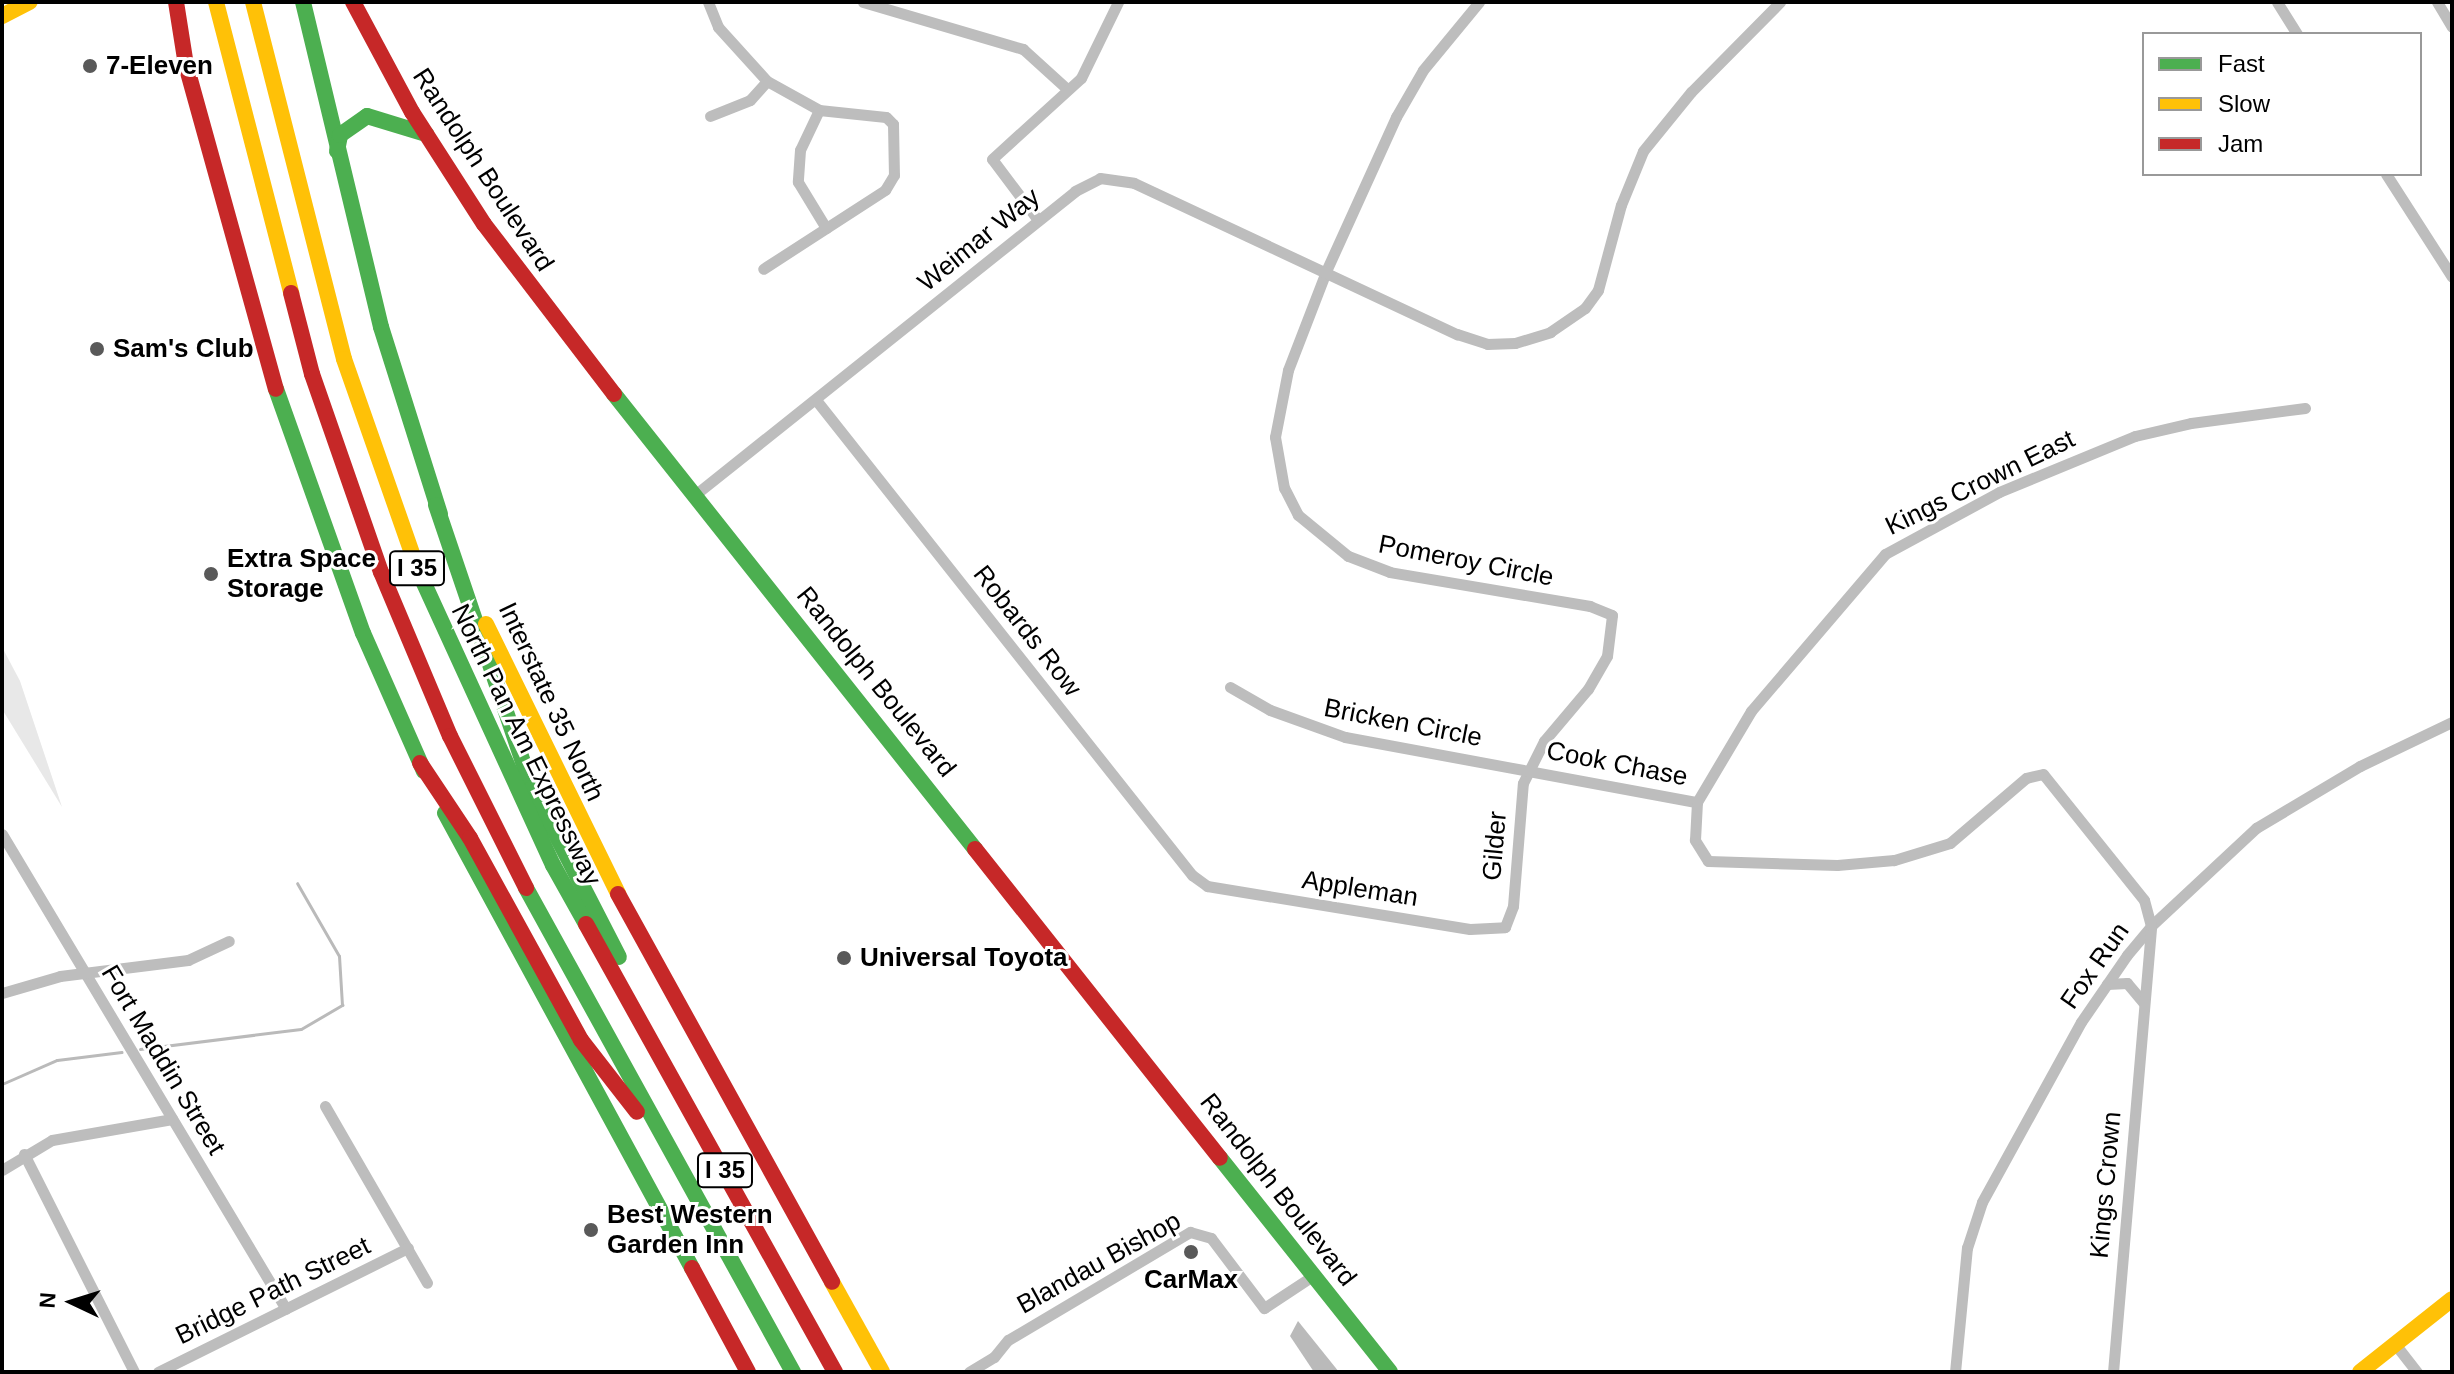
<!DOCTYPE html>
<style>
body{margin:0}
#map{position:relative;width:2454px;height:1374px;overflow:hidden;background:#fff;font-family:Arial,sans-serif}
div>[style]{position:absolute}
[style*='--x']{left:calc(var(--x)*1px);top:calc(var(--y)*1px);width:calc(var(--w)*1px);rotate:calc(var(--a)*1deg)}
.green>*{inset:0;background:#e8e8e8}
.water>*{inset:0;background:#bababa}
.stream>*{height:3px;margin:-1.5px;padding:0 1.5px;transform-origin:1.5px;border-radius:1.5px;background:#bababa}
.street>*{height:11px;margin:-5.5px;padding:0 5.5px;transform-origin:5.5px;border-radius:5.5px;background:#bdbdbd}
.fast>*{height:16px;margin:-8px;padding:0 8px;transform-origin:8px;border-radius:8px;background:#4caf50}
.slow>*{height:16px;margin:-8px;padding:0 8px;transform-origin:8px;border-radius:8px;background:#ffc107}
.jam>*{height:16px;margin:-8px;padding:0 8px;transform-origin:8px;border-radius:8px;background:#c62828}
.dots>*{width:22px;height:22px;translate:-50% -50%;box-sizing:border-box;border:4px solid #fff;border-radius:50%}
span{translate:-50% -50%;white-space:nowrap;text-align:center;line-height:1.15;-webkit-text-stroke:6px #fff;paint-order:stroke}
.shield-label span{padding:2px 6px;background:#fff;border:2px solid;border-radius:6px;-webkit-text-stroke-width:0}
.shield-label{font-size:24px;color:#000;font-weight:700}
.poi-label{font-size:26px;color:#000;font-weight:700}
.left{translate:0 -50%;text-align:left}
.street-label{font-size:26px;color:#000}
.frame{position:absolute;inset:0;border:4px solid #000;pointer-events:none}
.legend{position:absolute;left:2142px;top:32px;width:280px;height:144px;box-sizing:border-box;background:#fff;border:2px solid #999;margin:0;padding:10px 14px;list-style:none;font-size:24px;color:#000}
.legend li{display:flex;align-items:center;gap:16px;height:40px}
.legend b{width:40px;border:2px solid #999}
.north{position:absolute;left:32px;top:1262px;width:80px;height:80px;-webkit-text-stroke:6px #fff;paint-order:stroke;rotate:274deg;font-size:22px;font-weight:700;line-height:32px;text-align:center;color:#000}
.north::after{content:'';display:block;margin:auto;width:28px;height:36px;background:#000;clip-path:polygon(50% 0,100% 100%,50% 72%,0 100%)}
</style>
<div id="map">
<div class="green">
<i style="clip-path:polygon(2px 647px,20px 681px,62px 807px,2px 709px)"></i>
</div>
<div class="water">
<i style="clip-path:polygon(1298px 1321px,1339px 1372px,1314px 1372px,1290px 1336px)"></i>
</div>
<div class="stream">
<i style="--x:140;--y:1049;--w:162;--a:-7.1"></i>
<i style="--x:301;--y:1029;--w:48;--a:-30.3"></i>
<i style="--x:342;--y:1005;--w:49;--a:-93.5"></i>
<i style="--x:339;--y:956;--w:84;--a:-119.9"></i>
<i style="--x:2;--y:1084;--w:60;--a:-23.6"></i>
<i style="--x:57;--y:1060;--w:65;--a:-7"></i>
</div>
<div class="street">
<i style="--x:708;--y:2;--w:27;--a:68"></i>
<i style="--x:718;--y:27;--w:73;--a:47.8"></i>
<i style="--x:767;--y:81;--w:60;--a:29.1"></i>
<i style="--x:819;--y:110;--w:67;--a:6"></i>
<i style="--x:886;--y:117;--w:10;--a:45"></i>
<i style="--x:893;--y:124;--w:51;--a:88.9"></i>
<i style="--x:894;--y:175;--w:17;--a:121"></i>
<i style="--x:885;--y:190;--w:145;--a:147.1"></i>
<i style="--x:863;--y:2;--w:167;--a:16.4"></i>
<i style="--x:1023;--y:49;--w:58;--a:42.2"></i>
<i style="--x:2277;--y:2;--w:38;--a:58"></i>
<i style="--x:2437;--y:2;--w:29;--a:59"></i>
<i style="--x:819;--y:110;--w:44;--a:115.4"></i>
<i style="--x:800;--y:150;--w:32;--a:94"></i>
<i style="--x:798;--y:182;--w:54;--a:58.7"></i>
<i style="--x:710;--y:116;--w:43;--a:-21.8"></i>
<i style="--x:750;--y:100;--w:25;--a:-48"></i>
<i style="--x:2386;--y:174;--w:122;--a:57.3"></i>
<i style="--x:1038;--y:220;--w:76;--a:-127"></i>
<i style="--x:992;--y:159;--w:120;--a:-42.3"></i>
<i style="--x:1081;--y:78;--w:85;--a:-64"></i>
<i style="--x:816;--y:400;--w:606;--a:51.64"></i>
<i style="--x:1192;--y:875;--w:19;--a:36"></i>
<i style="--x:1207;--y:886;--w:266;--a:9.3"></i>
<i style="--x:1470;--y:929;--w:35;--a:-3"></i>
<i style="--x:1505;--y:927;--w:22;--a:-69"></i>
<i style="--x:1513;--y:906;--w:123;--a:-85.4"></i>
<i style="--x:1523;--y:783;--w:47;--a:-63.4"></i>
<i style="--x:1544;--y:741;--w:68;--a:-49.8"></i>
<i style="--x:1588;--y:689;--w:38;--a:-60"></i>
<i style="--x:1607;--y:656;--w:41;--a:-83"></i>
<i style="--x:1612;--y:615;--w:24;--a:-158"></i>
<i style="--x:1590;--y:606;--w:203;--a:-170.4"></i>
<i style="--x:1390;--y:572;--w:45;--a:-159.1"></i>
<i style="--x:1348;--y:556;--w:65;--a:-140.6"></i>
<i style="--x:1298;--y:515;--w:30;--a:-117"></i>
<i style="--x:1284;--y:488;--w:52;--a:-100"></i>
<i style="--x:1275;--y:437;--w:68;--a:-79"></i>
<i style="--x:1288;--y:370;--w:108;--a:-68.9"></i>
<i style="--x:1327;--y:269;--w:167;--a:-65.6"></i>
<i style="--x:1396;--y:117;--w:54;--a:-60.1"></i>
<i style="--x:1423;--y:70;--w:88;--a:-50.5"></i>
<i style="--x:696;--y:494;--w:485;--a:-38.6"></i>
<i style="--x:1075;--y:191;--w:28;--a:-27"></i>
<i style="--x:1100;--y:178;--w:34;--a:8"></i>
<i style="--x:1134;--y:183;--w:357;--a:25.1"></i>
<i style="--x:1457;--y:334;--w:32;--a:18"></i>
<i style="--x:1487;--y:344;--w:28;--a:-2"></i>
<i style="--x:1515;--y:343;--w:37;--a:-17"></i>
<i style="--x:1550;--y:332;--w:42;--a:-34.4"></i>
<i style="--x:1585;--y:308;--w:22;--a:-54"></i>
<i style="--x:1598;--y:290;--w:88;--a:-74.9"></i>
<i style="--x:1621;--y:205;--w:58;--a:-67.8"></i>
<i style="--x:1643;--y:151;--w:76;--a:-50.9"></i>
<i style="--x:1691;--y:92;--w:127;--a:-45.3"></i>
<i style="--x:1230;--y:687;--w:46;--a:29.9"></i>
<i style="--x:1270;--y:710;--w:80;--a:19.8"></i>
<i style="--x:1345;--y:737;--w:358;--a:10.5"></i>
<i style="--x:2;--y:834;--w:553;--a:59.13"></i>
<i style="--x:2107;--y:984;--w:20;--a:-3"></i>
<i style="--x:2127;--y:983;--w:25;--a:50"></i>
<i style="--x:2;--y:993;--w:60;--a:-16.3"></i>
<i style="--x:60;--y:976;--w:129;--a:-7.1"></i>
<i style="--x:188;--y:960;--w:45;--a:-24.9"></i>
<i style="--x:325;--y:1106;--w:204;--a:60"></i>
<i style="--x:24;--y:1154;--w:244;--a:63.2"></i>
<i style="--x:2;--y:1170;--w:58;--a:-31"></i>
<i style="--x:52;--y:1140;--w:122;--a:-9.9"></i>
<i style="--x:2395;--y:1344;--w:36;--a:52"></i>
<i style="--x:158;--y:1372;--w:279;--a:-26.4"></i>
<i style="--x:969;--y:1372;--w:29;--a:-31"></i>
<i style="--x:994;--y:1357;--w:22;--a:-51"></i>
<i style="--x:1008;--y:1340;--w:212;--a:-30.7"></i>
<i style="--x:1190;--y:1232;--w:22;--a:16"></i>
<i style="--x:1211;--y:1238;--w:88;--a:52.9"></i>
<i style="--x:1264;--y:1308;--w:60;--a:-33.4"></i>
<i style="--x:1955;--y:1372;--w:125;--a:-84.5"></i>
<i style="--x:1967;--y:1248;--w:48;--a:-71.9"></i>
<i style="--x:1982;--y:1202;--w:205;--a:-61.2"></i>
<i style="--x:2081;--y:1022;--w:81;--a:-55.5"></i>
<i style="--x:2127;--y:955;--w:38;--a:-50"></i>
<i style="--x:2151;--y:926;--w:144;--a:-43"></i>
<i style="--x:2256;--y:828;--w:121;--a:-30.8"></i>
<i style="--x:2360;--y:766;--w:102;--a:-25.6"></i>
<i style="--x:2113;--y:1372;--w:448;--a:-85.1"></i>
<i style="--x:2151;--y:926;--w:27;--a:-105"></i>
<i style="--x:2144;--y:900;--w:161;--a:-128.7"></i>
<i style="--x:2043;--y:774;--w:17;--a:167"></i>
<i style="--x:2026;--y:778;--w:100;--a:139.5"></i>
<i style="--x:1950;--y:843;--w:59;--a:163.1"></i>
<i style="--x:1894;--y:860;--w:57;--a:175"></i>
<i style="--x:1837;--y:865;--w:129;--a:-178.2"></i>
<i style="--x:1708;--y:861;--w:25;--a:-122"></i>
<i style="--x:1695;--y:840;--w:38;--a:-87"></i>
<i style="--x:1697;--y:802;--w:106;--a:-59.3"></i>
<i style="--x:1751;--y:711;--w:206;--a:-49.5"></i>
<i style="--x:1885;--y:554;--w:130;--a:-28.5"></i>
<i style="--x:1999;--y:492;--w:147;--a:-22.4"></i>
<i style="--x:2135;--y:436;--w:57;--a:-13.1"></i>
<i style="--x:2191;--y:423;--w:115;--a:-7.5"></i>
</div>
<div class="fast">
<i style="--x:303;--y:2;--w:334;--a:76.5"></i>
<i style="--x:381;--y:327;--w:196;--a:72.5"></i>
<i style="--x:337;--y:151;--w:16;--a:-79"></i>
<i style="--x:340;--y:135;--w:33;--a:-35"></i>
<i style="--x:367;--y:116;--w:62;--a:17"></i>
<i style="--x:276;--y:389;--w:259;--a:70.4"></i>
<i style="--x:363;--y:633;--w:151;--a:66.2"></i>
<i style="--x:614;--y:394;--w:581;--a:51.57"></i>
<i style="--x:436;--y:505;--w:299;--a:71.3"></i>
<i style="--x:532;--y:788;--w:190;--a:62.8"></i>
<i style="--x:417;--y:568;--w:327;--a:65.4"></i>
<i style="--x:553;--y:865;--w:68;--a:60.8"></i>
<i style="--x:445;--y:813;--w:518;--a:61.5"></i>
<i style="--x:526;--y:888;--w:553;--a:61.12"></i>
<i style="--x:1220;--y:1158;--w:273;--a:51.5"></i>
</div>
<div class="slow">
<i style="--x:216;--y:2;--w:301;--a:75.5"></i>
<i style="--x:253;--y:2;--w:368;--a:75.7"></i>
<i style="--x:344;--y:359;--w:221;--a:70.7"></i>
<i style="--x:2;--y:16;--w:31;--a:-27"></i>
<i style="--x:486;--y:624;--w:301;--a:63.9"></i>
<i style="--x:832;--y:1282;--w:103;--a:60.9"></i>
<i style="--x:2360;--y:1372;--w:117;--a:-38.4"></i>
</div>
<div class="jam">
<i style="--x:176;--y:2;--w:64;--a:81"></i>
<i style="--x:186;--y:65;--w:336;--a:74.5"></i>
<i style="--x:353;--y:2;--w:125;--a:61.8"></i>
<i style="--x:412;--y:112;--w:133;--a:57.3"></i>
<i style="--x:484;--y:224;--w:214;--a:52.6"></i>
<i style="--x:291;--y:293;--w:84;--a:75.5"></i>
<i style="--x:312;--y:374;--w:210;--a:70.8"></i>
<i style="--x:381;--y:572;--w:178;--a:67.2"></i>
<i style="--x:450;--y:736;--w:170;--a:63.4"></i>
<i style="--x:420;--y:763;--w:90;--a:56.3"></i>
<i style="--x:470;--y:838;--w:230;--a:61.2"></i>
<i style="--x:581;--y:1040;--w:91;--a:52.1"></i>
<i style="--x:975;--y:849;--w:394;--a:51.6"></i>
<i style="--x:618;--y:894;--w:443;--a:61.1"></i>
<i style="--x:586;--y:924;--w:513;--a:60.93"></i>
<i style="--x:692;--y:1268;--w:118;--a:61.7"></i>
</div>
<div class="dots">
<i style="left:90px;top:66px;background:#595959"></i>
<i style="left:97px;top:349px;background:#595959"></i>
<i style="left:211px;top:574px;background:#595959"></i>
<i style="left:844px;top:958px;background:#595959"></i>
<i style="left:591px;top:1230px;background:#595959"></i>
<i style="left:1191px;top:1252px;background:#595959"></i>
</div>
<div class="shield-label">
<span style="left:417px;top:568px">I 35</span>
<span style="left:725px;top:1170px">I 35</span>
</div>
<div class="poi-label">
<span class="left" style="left:106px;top:66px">7-Eleven</span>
<span class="left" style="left:113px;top:349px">Sam's Club</span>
<span class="left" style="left:227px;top:574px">Extra Space<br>Storage</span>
<span class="left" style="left:860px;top:958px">Universal Toyota</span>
<span class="left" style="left:607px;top:1230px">Best Western<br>Garden Inn</span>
<span style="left:1191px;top:1280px">CarMax</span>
</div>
<div class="street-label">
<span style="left:483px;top:170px;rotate:57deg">Randolph Boulevard</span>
<span style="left:979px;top:240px;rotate:-39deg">Weimar Way</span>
<span style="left:1980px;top:483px;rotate:-26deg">Kings Crown East</span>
<span style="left:1466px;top:561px;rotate:11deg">Pomeroy Circle</span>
<span style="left:1027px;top:631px;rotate:52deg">Robards Row</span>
<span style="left:876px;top:682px;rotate:51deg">Randolph Boulevard</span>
<span style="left:551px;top:702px;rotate:65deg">Interstate 35 North</span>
<span style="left:1403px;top:723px;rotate:11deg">Bricken Circle</span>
<span style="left:526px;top:745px;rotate:64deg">North Pan Am Expressway</span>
<span style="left:1617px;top:764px;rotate:11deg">Cook Chase</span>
<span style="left:1495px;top:846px;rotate:-85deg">Gilder</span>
<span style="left:1360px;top:889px;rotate:9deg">Appleman</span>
<span style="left:2095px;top:966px;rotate:-55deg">Fox Run</span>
<span style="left:163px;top:1060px;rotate:59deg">Fort Maddin Street</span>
<span style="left:2106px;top:1185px;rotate:-85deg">Kings Crown</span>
<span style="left:1278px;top:1190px;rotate:52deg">Randolph Boulevard</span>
<span style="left:1099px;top:1263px;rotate:-29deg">Blandau Bishop</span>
<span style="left:273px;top:1291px;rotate:-26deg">Bridge Path Street</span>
</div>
<div class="frame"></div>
<ul class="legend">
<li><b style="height:10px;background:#4caf50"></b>Fast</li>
<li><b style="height:10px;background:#ffc107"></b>Slow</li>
<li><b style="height:10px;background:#c62828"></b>Jam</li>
</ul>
<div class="north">N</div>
</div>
